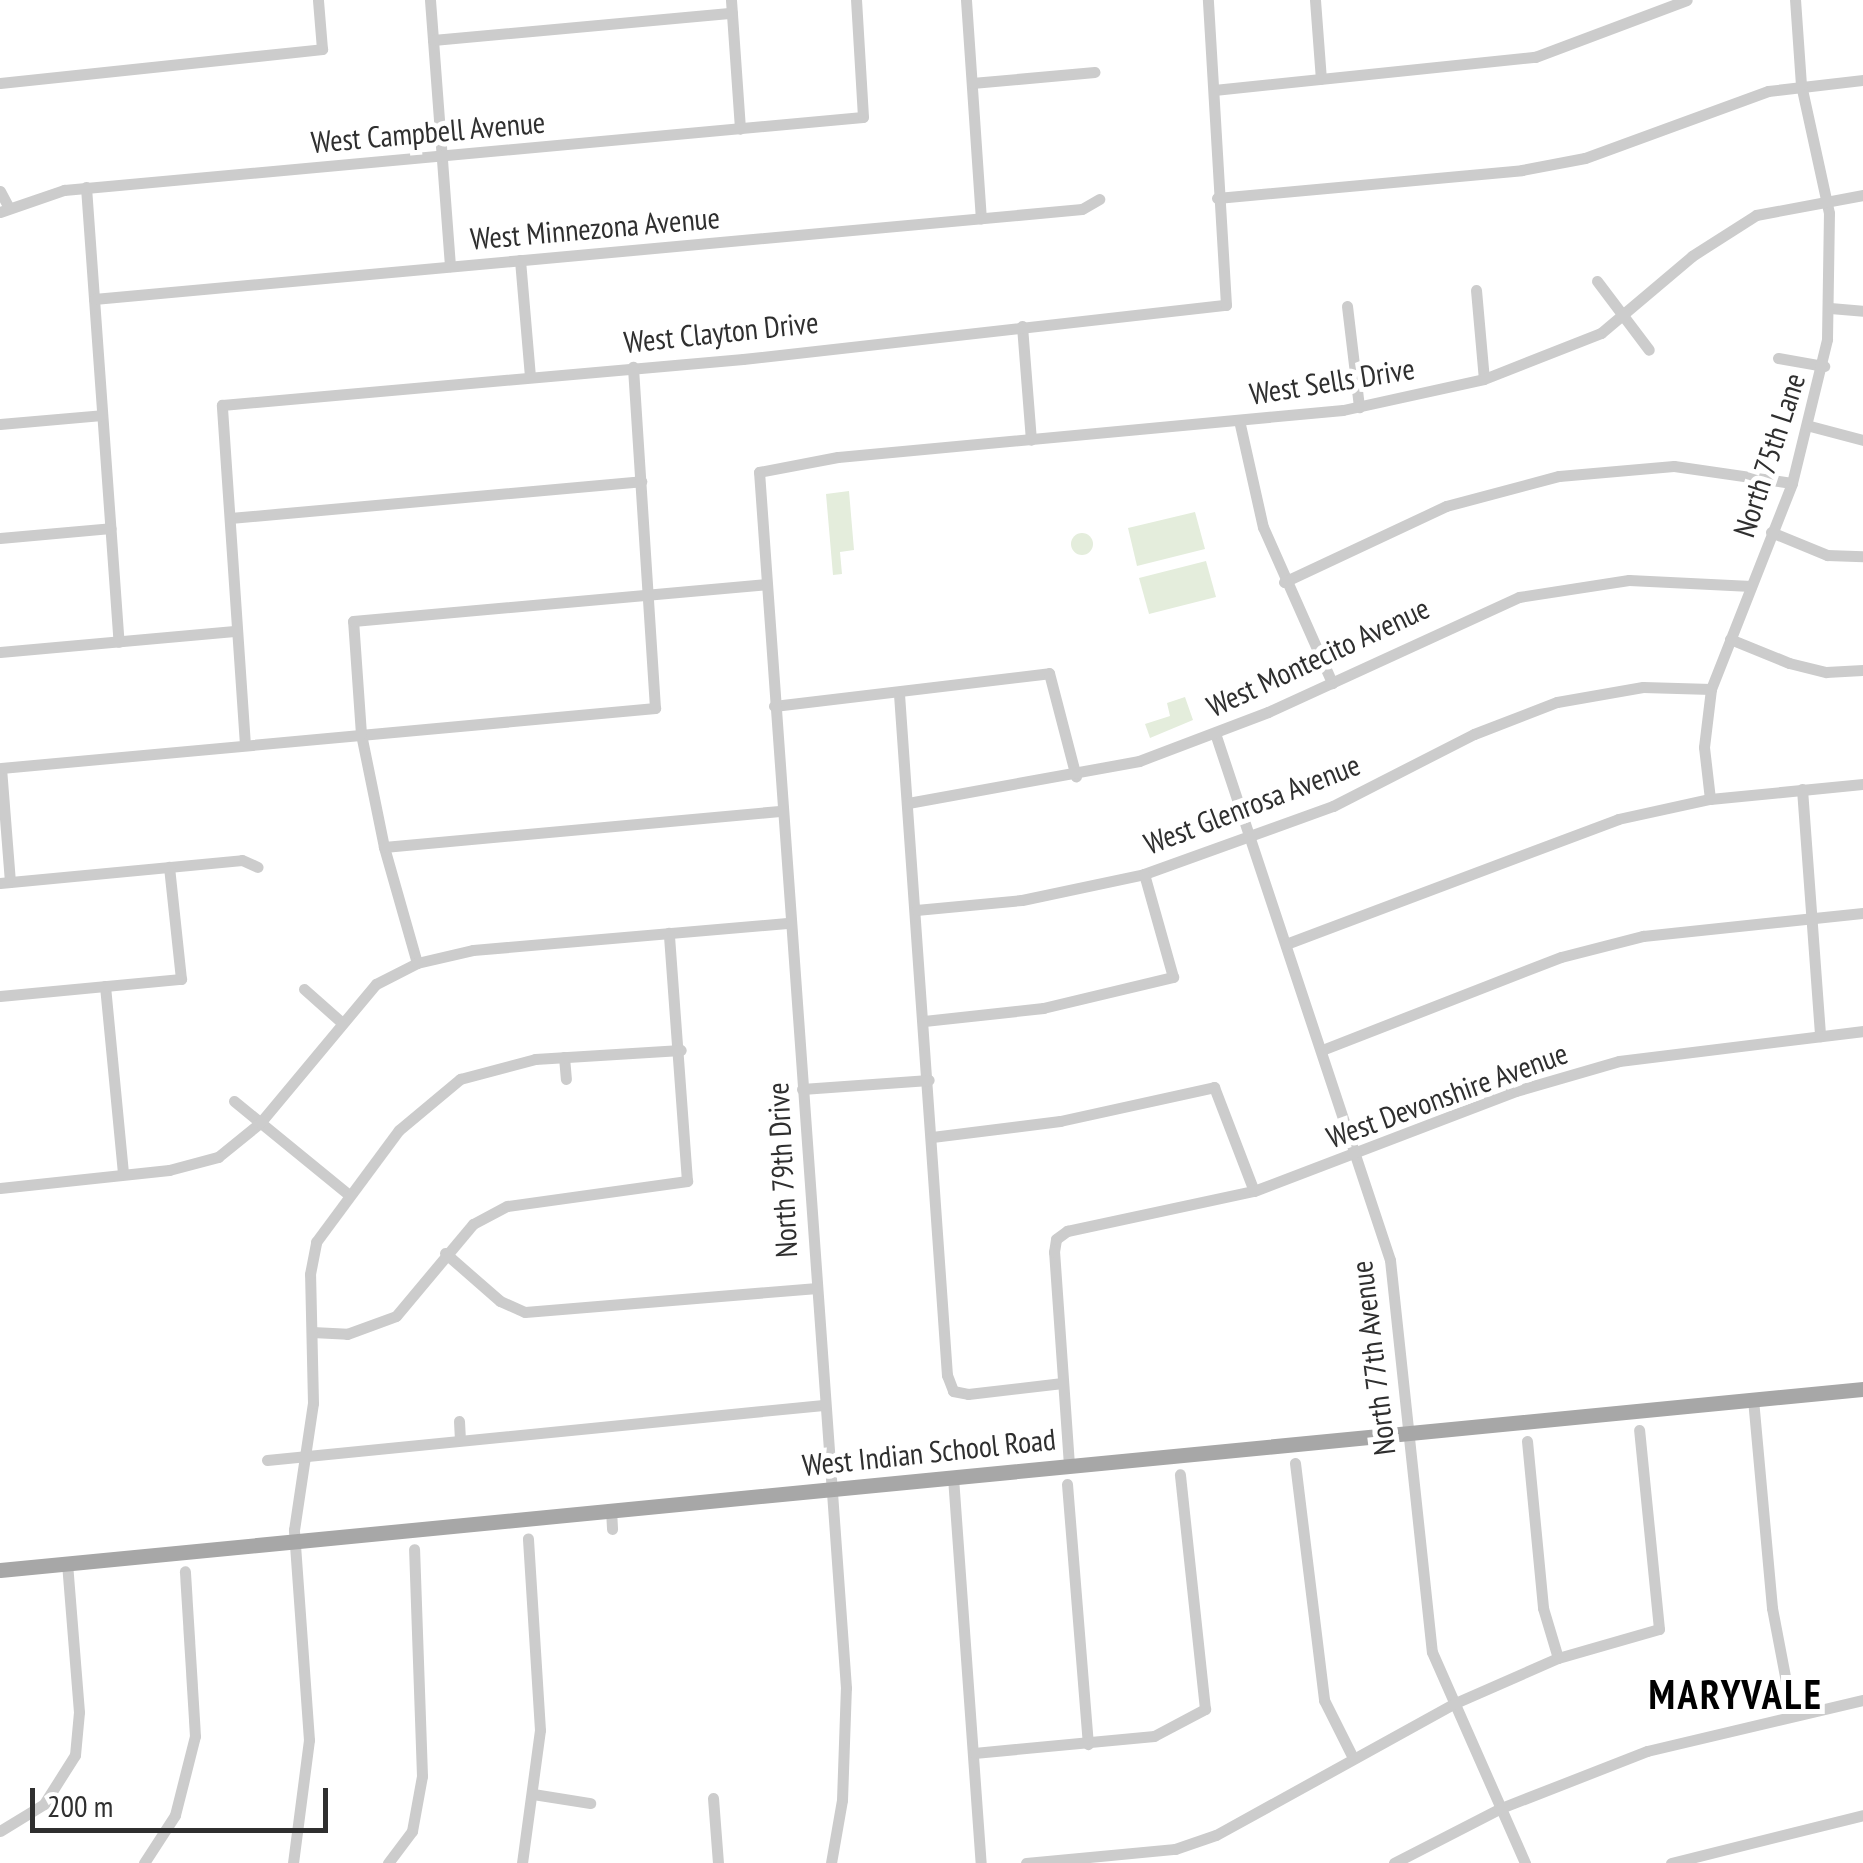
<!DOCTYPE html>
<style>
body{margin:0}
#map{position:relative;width:1863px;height:1863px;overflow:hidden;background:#fff;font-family:"PT Sans Narrow",sans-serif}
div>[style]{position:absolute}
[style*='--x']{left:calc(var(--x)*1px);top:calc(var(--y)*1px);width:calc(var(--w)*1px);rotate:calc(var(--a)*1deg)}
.green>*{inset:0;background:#e4eddc}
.round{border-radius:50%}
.minor>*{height:11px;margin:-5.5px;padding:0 5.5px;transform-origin:5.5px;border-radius:5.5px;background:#ccc}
.major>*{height:15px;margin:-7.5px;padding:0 7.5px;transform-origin:7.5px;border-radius:7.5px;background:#a7a7a7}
span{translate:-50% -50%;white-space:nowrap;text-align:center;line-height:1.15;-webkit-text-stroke:10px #fff;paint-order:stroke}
.street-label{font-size:30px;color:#2f2f2f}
.district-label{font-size:40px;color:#000;font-weight:700;letter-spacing:2.5px}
.scale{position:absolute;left:30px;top:1788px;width:298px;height:45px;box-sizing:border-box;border:5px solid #2f2f2f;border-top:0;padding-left:12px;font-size:30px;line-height:35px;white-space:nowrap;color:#2f2f2f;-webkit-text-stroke:8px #fff;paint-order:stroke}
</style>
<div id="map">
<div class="green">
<i style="clip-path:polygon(849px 491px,854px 550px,840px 552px,842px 574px,833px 575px,826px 494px)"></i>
<i style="clip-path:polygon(1195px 512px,1205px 549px,1137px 566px,1128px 528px)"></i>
<i class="round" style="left:1071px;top:533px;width:22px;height:22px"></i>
<i style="clip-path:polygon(1206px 561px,1216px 597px,1149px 614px,1139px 578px)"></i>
<i style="clip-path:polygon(1185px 697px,1193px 720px,1150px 738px,1145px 724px,1170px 716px,1167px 703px)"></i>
</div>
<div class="minor">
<i style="--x:430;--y:0;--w:267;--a:85.7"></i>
<i style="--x:731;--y:0;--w:129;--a:86"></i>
<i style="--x:966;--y:0;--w:219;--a:86.1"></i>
<i style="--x:1315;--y:0;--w:79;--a:85.7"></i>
<i style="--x:433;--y:40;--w:300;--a:-5.2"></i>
<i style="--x:0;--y:83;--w:324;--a:-6"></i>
<i style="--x:322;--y:49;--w:49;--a:-94.7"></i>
<i style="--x:972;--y:83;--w:123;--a:-5.1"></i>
<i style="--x:1214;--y:90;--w:323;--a:-5.9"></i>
<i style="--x:1535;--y:57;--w:162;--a:-20.6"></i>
<i style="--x:86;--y:187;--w:456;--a:85.9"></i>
<i style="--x:0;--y:191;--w:19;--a:62"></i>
<i style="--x:1217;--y:198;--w:306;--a:-5.2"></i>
<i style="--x:1522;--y:170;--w:64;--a:-10.8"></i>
<i style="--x:1585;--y:158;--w:195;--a:-20.1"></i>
<i style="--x:1768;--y:91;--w:96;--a:-6.6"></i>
<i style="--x:0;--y:212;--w:68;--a:-19"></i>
<i style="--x:64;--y:190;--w:802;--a:-5.22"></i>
<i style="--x:863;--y:117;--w:117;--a:-93.4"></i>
<i style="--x:520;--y:260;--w:117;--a:85.1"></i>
<i style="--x:1597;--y:281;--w:86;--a:53"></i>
<i style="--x:1476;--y:290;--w:89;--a:84.9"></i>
<i style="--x:94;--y:299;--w:992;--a:-5.2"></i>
<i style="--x:1082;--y:209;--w:20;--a:-30"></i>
<i style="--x:1347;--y:306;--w:102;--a:83.2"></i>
<i style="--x:1830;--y:308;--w:33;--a:5"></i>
<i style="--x:1022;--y:326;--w:114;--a:85.5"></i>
<i style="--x:1778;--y:358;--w:47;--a:9.9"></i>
<i style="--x:1239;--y:420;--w:110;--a:77.4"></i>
<i style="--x:1263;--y:527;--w:171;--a:66.1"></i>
<i style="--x:0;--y:424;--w:102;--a:-5"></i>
<i style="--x:1810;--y:426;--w:55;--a:14.8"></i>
<i style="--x:230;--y:518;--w:413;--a:-5.1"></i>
<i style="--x:1771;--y:532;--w:61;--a:22.3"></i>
<i style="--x:1827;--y:555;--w:36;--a:2"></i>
<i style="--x:0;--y:538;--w:111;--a:-5.1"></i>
<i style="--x:1284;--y:582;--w:179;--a:-25.1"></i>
<i style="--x:1446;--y:506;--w:117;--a:-14.9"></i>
<i style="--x:1559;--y:476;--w:115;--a:-5"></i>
<i style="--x:1674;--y:466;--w:119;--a:8.2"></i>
<i style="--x:1730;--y:639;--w:64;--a:22.1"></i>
<i style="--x:1789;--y:663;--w:38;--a:14"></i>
<i style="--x:1826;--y:672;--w:37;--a:-3"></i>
<i style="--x:0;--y:652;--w:238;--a:-5.1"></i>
<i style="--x:899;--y:694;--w:683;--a:85.97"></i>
<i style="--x:947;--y:1375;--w:17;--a:69"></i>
<i style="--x:953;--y:1391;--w:15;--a:11"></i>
<i style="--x:968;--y:1394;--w:95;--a:-6.7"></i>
<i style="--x:774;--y:706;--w:277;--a:-6.8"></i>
<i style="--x:1049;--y:673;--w:107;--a:75.4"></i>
<i style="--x:1215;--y:733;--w:555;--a:71.63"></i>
<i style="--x:1390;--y:1260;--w:394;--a:83.9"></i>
<i style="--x:1432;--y:1652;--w:231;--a:66.2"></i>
<i style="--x:245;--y:745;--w:341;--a:-93.9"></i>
<i style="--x:222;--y:405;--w:523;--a:-5.05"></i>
<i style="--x:743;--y:359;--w:486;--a:-6.4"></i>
<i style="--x:1226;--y:305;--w:306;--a:-93.4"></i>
<i style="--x:1802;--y:789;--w:248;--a:85.8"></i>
<i style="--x:1710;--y:799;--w:52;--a:-96.6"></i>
<i style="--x:1704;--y:747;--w:58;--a:-83.1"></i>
<i style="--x:1711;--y:689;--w:221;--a:-68.5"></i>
<i style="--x:1792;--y:483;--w:148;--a:-76.3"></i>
<i style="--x:1827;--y:339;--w:126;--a:-89.1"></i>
<i style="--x:1829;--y:213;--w:131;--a:-102.3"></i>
<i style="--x:1801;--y:85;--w:85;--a:-94"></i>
<i style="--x:908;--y:803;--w:235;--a:-10.3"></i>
<i style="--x:1139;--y:761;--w:138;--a:-20.8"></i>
<i style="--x:1268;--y:712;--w:276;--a:-24.6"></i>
<i style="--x:1519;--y:597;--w:111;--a:-8.8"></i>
<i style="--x:1629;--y:580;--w:122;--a:2.8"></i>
<i style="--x:384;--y:847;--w:400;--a:-5.2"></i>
<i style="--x:10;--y:882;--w:114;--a:-94.5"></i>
<i style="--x:1;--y:768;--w:657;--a:-5.24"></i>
<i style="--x:655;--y:708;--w:342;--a:-93.7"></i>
<i style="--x:0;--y:883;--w:243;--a:-5.4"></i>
<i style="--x:242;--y:860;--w:17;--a:24"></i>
<i style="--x:916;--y:910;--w:106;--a:-5.4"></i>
<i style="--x:1022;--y:900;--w:125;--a:-12"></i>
<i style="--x:1144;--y:874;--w:201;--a:-19.8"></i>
<i style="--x:1333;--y:806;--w:158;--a:-27.1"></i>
<i style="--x:1474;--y:734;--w:89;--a:-21.1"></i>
<i style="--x:1557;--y:702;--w:87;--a:-9.9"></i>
<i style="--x:1643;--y:687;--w:68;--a:1.7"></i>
<i style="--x:1286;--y:944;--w:355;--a:-20.6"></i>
<i style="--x:1618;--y:819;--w:94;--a:-12.3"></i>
<i style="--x:1710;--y:799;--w:154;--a:-5.6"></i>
<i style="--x:417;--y:963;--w:121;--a:-105.9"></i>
<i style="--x:384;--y:847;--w:115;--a:-101.5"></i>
<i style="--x:361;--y:734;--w:113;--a:-94"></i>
<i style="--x:353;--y:621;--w:414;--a:-5.1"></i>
<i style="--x:105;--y:986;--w:188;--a:84.5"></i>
<i style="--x:304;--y:989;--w:48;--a:41.6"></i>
<i style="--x:0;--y:996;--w:182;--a:-5.4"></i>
<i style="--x:181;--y:979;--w:113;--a:-96.1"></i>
<i style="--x:924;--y:1021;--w:120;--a:-6.2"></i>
<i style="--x:1043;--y:1008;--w:134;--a:-13.4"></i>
<i style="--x:1173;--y:977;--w:107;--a:-105.7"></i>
<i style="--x:1322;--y:1050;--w:256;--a:-21.3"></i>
<i style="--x:1561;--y:957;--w:85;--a:-14.4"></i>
<i style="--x:1643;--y:936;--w:221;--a:-6"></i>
<i style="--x:564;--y:1057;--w:22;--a:85"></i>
<i style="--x:802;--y:1089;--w:127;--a:-4.1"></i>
<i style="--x:234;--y:1101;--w:147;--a:39.2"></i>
<i style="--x:932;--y:1137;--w:129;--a:-7.1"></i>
<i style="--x:1060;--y:1121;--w:158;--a:-12.4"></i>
<i style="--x:1214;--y:1087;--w:111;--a:69"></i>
<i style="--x:0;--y:1188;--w:170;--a:-6.1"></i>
<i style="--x:169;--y:1170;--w:51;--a:-14.9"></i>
<i style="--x:218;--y:1157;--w:54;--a:-39"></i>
<i style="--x:260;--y:1123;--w:181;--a:-50.2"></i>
<i style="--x:376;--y:984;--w:46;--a:-27.1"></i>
<i style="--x:417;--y:963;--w:57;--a:-13.1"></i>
<i style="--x:473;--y:950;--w:318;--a:-4.9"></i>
<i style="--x:445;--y:1253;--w:73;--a:41.1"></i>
<i style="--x:500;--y:1301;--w:27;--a:24"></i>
<i style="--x:525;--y:1312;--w:290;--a:-4.7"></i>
<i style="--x:312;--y:1332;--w:35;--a:3"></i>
<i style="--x:347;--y:1334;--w:52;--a:-20.2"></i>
<i style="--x:396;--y:1316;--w:120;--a:-50.1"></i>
<i style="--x:473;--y:1224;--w:38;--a:-28"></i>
<i style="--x:507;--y:1206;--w:182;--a:-7.9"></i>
<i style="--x:687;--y:1181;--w:249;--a:-94.2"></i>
<i style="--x:1753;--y:1399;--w:210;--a:84.8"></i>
<i style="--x:1772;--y:1608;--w:107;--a:79.2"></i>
<i style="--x:459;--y:1421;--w:19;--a:87"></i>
<i style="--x:1527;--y:1441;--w:168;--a:84.5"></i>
<i style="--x:1543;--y:1608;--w:52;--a:73.3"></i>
<i style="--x:267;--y:1460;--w:559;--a:-5.65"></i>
<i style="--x:1295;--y:1463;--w:239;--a:83"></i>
<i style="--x:1324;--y:1700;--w:63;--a:63.4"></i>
<i style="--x:1069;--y:1465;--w:214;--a:-94"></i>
<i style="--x:1054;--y:1252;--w:13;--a:-81"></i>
<i style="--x:1056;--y:1239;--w:14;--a:-36"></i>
<i style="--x:1067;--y:1231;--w:191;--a:-12.1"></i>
<i style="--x:1254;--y:1191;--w:280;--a:-20.9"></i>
<i style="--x:1516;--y:1091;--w:107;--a:-16.2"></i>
<i style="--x:1619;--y:1061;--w:246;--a:-7"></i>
<i style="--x:953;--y:1477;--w:387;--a:85.9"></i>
<i style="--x:1067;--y:1484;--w:261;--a:85.4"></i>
<i style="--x:611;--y:1509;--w:20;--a:87"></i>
<i style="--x:974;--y:1753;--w:181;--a:-5.4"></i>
<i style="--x:1154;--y:1736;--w:58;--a:-27.9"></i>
<i style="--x:1205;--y:1709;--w:236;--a:-96.1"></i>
<i style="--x:533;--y:1794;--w:58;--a:9"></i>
<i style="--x:713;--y:1798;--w:65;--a:85.6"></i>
<i style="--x:0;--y:1831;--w:52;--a:-31.5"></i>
<i style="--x:44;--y:1804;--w:58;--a:-57.7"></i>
<i style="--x:75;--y:1755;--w:43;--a:-84.7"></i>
<i style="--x:79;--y:1712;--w:149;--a:-94.6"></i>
<i style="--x:144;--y:1863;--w:57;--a:-57.1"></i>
<i style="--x:175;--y:1815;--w:81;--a:-75.8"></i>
<i style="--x:195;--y:1736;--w:165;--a:-93.5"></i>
<i style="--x:293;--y:1863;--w:124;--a:-82.6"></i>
<i style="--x:309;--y:1740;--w:211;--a:-94.1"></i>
<i style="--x:294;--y:1530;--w:128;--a:-81.5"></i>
<i style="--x:313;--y:1403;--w:129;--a:-91.3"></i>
<i style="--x:310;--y:1274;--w:33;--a:-79"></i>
<i style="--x:316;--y:1242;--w:139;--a:-53.5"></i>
<i style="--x:399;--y:1130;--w:80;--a:-39.9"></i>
<i style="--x:460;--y:1079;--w:78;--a:-14.9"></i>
<i style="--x:535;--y:1059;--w:146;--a:-3.5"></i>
<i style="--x:388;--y:1863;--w:40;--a:-53"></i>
<i style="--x:412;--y:1831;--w:56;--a:-79.7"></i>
<i style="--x:422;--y:1776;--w:227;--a:-92"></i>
<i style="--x:522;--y:1863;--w:134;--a:-82.3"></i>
<i style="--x:540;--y:1730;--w:192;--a:-93.6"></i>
<i style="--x:831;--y:1863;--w:64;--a:-80.1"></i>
<i style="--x:842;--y:1800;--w:112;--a:-88"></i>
<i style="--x:846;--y:1688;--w:1219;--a:-94.09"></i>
<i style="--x:759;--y:472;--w:80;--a:-10.8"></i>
<i style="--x:838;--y:457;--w:507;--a:-5.32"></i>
<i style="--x:1343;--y:410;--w:144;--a:-12.4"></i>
<i style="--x:1484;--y:379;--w:126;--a:-21.5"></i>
<i style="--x:1601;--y:333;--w:119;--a:-40.2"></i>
<i style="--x:1692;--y:256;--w:76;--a:-32.6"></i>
<i style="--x:1756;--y:215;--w:109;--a:-10.6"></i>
<i style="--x:1026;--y:1863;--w:150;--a:-5.4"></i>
<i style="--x:1175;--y:1849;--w:43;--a:-18.9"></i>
<i style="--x:1216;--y:1835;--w:271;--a:-28.9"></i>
<i style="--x:1453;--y:1704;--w:115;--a:-23.7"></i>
<i style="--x:1558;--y:1658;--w:105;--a:-16"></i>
<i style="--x:1659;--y:1629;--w:200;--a:-95.7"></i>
<i style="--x:1394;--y:1863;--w:120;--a:-27.2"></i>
<i style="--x:1501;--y:1808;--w:157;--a:-21.3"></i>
<i style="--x:1647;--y:1751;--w:222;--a:-13.3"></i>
<i style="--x:1671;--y:1863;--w:198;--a:-14"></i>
</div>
<div class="major">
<i style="--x:0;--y:1570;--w:1872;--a:-5.55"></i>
</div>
<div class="street-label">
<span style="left:428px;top:132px;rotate:-5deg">West Campbell Avenue</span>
<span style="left:595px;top:228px;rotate:-5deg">West Minnezona Avenue</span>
<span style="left:721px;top:332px;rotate:-6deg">West Clayton Drive</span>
<span style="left:1332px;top:381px;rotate:-9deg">West Sells Drive</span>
<span style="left:1769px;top:455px;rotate:-72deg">North 75th Lane</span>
<span style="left:1318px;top:657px;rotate:-25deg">West Montecito Avenue</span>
<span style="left:1252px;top:804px;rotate:-21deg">West Glenrosa Avenue</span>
<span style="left:1447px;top:1095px;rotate:-20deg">West Devonshire Avenue</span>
<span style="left:782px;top:1170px;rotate:-93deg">North 79th Drive</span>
<span style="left:1373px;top:1358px;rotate:-97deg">North 77th Avenue</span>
<span style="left:929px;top:1452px;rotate:-6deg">West Indian School Road</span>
</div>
<div class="district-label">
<span style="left:1736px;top:1694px">MARYVALE</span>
</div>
<div class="scale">200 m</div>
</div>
